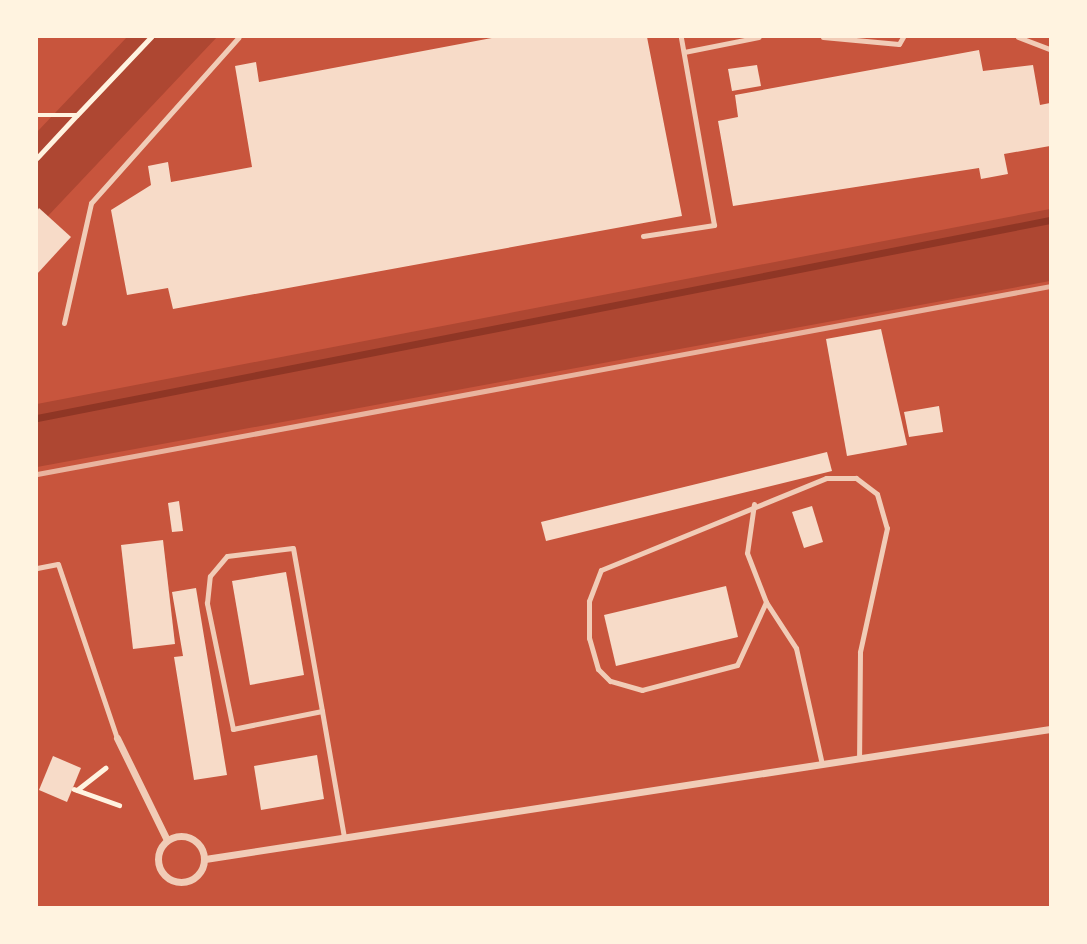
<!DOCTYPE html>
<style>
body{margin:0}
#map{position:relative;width:1087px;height:944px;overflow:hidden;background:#c8553d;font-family:Arial,sans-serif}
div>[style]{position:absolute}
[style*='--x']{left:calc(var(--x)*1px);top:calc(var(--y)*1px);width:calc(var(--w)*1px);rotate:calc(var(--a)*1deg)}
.green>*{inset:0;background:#ae4732}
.stream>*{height:7px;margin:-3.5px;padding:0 3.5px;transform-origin:3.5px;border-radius:3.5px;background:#8f3625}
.building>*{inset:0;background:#f7dbc8}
.path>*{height:4.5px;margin:-2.25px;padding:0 2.25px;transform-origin:2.25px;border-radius:2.25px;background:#fff3e0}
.service>*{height:5px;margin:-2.5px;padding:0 2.5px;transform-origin:2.5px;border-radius:2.5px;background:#f1ccb7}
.minor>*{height:7px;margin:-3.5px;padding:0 3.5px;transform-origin:3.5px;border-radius:3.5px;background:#f1ccb7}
.minor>.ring{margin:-3.5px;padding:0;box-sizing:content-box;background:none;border:7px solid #f1ccb7;border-radius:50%}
.rail>*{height:5px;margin:-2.5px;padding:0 2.5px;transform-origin:2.5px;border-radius:2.5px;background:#e9b49f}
span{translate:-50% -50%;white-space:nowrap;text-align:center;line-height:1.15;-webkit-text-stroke:5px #fff3e0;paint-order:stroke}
.frame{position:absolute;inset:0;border:38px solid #fff3e0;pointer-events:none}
</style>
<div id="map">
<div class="green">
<i style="clip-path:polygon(127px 37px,217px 37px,47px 217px,37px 211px,37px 132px)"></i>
<i style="clip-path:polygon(1050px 209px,1050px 281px,37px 467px,37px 404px)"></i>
</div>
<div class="stream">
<i style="--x:37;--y:418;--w:1032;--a:-11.06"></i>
</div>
<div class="building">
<i style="clip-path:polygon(497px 37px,647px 37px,682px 216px,173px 309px,168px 288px,127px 295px,111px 210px,151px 185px,148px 166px,168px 162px,171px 182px,252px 167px,235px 66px,256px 62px,259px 82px)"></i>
<i style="clip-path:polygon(979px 50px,983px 71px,1033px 65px,1040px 105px,1050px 103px,1050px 146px,1004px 154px,1008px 174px,981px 179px,979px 168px,733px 206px,718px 121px,738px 117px,735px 95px)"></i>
<i style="clip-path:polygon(757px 65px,761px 86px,732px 91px,728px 69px)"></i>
<i style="clip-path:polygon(39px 208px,71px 237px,37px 274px,37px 211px)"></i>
<i style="clip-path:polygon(881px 329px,907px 445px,847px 456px,826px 339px)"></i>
<i style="clip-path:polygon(939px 406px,943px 432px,909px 437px,904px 412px)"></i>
<i style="clip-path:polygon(827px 452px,832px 471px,546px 541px,541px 522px)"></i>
<i style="clip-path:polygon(179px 501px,183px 531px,172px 532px,168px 503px)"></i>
<i style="clip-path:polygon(812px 506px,823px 542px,804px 548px,792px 512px)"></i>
<i style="clip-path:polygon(163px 540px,175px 644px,133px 649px,121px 545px)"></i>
<i style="clip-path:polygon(286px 572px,304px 675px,250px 685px,232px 581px)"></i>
<i style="clip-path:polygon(726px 586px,738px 637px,616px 666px,604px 615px)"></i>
<i style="clip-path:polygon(196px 588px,227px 775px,194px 780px,174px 657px,183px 656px,172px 592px)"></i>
<i style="clip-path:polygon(317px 755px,324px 799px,261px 810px,254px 766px)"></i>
<i style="clip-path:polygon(53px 756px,81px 768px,67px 802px,39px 790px)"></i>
</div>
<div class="path">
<i style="--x:37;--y:115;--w:40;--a:0"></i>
<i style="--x:77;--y:115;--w:108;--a:-46.5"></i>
<i style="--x:37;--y:158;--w:57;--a:-47.1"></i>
<i style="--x:74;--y:789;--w:48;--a:19.6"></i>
<i style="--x:77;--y:790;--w:36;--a:-38"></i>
</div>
<div class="service">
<i style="--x:823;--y:37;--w:76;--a:5.3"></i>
<i style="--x:899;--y:44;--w:8;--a:-60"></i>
<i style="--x:1018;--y:37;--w:34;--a:21"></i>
<i style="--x:684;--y:52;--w:76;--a:-11.3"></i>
<i style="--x:643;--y:236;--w:72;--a:-8.8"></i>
<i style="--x:714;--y:225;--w:191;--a:-100"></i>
<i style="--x:64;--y:323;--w:123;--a:-77.3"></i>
<i style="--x:91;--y:203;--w:222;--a:-48.3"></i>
<i style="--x:754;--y:504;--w:49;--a:98.1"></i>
<i style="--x:747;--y:553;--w:53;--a:68.8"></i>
<i style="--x:766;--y:602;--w:55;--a:56.9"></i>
<i style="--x:796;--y:648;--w:119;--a:77.4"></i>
<i style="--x:37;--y:568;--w:21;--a:-11"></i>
<i style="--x:58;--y:564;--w:184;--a:71.3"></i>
<i style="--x:766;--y:602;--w:69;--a:114.7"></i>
<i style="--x:737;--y:665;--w:98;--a:165.3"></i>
<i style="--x:642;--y:690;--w:33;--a:-164"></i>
<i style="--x:610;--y:681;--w:17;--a:-135"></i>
<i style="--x:598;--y:669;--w:32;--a:-106"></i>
<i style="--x:589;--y:638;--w:37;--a:-90"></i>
<i style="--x:589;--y:601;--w:33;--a:-69"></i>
<i style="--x:601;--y:570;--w:243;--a:-22.2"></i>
<i style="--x:826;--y:478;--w:30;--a:0"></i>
<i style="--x:856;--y:478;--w:26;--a:37"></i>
<i style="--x:877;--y:494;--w:35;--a:74"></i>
<i style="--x:887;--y:528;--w:127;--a:102.3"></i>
<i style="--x:860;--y:652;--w:106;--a:90.5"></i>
<i style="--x:322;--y:711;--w:91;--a:168.6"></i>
<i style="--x:233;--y:729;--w:129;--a:-101.7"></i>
<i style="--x:207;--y:603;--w:27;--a:-84"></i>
<i style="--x:210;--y:576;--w:26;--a:-50"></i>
<i style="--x:227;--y:556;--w:66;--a:-6.9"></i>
<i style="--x:293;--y:548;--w:166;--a:79.9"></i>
<i style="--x:322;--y:711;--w:128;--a:80.1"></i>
</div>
<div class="minor">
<i style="--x:117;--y:738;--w:114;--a:63.9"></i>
<i class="ring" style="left:158px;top:836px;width:39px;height:39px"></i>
<i style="--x:205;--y:859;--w:855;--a:-8.75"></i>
</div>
<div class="rail">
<i style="--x:37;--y:474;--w:1030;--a:-10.51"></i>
</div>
<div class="frame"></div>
</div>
